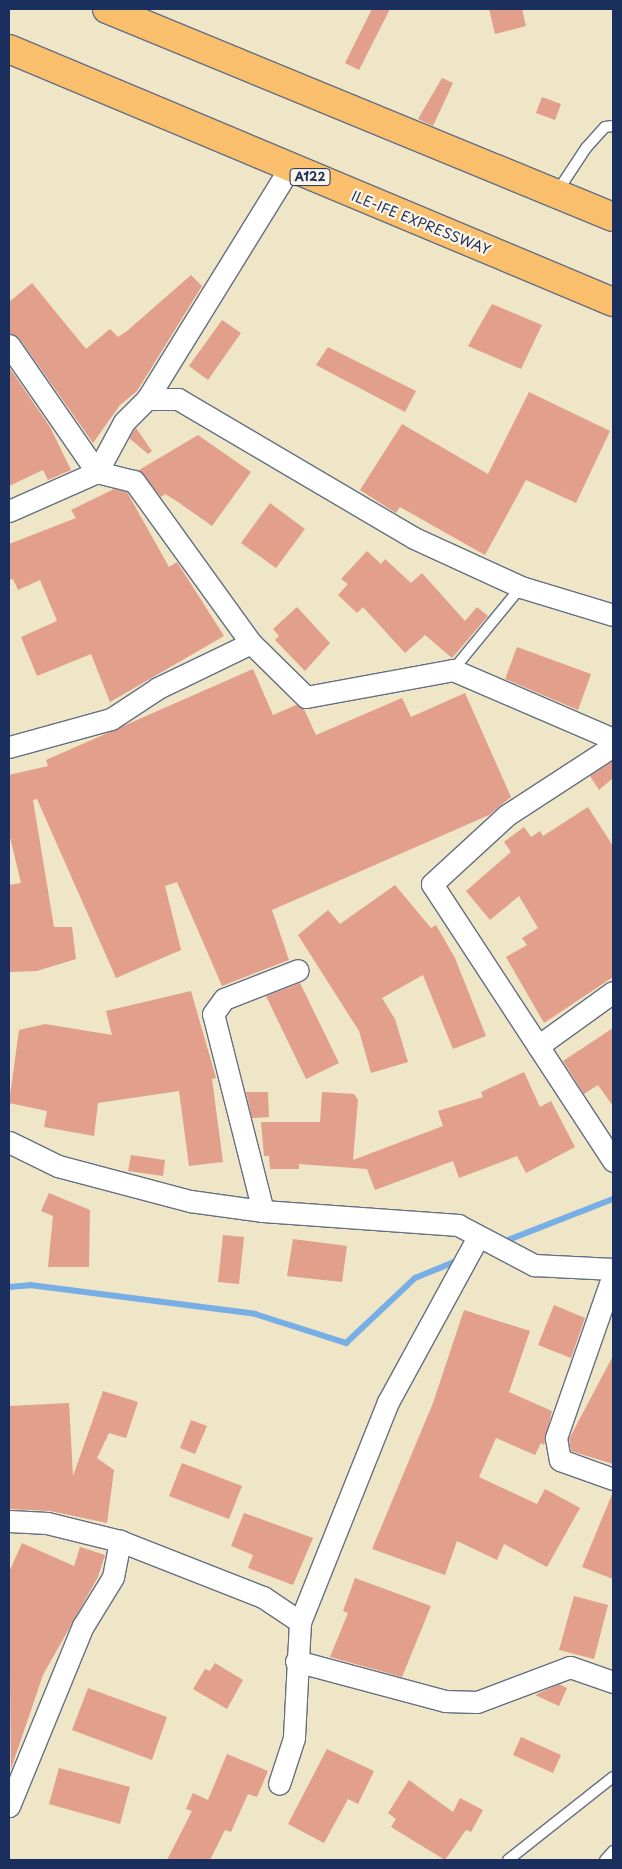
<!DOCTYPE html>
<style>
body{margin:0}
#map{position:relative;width:622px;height:1869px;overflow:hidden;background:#eee6c7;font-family:"Playpen Sans",sans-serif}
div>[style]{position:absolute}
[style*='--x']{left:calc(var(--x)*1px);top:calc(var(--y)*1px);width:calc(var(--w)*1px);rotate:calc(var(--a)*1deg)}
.stream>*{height:6px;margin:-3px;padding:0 3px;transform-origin:3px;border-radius:3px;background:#78aee6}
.building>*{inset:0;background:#e19f8c}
.roads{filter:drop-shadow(1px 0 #656f83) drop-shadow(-1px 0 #656f83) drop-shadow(0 1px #656f83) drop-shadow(0 -1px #656f83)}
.service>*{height:10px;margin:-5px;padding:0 5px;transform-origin:5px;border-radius:5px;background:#fff}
.minor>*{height:21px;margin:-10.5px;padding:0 10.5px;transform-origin:10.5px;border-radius:10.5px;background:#fff}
.trunk>*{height:28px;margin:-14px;padding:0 14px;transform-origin:14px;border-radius:14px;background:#f9bf6d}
span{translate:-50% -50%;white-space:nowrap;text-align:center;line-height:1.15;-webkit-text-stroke:4.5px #fcf5e5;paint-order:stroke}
.shield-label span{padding:1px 4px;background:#fcf5e5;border:1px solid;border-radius:4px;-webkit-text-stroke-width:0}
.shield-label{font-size:12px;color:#1b2f5e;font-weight:700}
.street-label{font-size:14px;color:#1b2f5e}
.frame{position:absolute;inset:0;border:10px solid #1b2f5e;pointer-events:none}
</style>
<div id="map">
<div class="stream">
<i style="--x:503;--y:1242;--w:118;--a:-21.4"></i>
<i style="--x:9;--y:1287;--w:21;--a:-5"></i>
<i style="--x:30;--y:1285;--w:227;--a:7.3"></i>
<i style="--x:255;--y:1314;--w:96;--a:17.7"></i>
<i style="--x:346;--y:1343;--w:95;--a:-43.3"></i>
<i style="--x:415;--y:1278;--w:48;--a:-22.2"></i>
</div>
<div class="building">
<i style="clip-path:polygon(372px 9px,390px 9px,359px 70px,345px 63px)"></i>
<i style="clip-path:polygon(489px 9px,522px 9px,526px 26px,495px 34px)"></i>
<i style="clip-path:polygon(442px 78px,453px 83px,433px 126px,418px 119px)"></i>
<i style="clip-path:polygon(542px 97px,561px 104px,555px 120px,536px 113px)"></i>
<i style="clip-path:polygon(191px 275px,202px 286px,137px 391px,120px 405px,93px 443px,19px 338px,9px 333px,9px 302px,32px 283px,86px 349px,110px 329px,118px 337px,127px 331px)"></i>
<i style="clip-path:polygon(492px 304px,542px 325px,521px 369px,468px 346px)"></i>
<i style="clip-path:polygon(222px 320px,241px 333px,208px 380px,189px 366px)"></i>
<i style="clip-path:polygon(328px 347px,416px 391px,405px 412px,316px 365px)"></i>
<i style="clip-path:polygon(9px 367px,50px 427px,71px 470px,48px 480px,43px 470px,9px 486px)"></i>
<i style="clip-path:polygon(529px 392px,610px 431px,576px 503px,526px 480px,485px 555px,400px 507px,396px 513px,360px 490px,402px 424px,488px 474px)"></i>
<i style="clip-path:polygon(136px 428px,152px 451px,148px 454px,129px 438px)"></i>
<i style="clip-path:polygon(198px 435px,251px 472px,212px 526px,178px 502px,165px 494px,161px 497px,139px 470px)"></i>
<i style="clip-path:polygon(114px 489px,127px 492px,169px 567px,177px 562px,224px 636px,110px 702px,91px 654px,37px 676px,21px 637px,57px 621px,40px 580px,18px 590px,13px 579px,9px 580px,9px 544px,76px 518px,71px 510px)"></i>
<i style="clip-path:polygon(270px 503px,305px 529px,276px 568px,241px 543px)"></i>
<i style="clip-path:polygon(367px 551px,381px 564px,385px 559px,411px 583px,422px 573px,465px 621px,477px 607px,488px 616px,452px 658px,425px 635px,405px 653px,363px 607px,357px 613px,338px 595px,348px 584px,341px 579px)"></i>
<i style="clip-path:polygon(297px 607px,330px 643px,305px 671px,275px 640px,279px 636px,273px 629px)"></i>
<i style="clip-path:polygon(517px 647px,591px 674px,578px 710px,505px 679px)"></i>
<i style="clip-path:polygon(253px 669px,273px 715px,296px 705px,304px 709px,316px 735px,402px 698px,411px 717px,465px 693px,511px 797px,489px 815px,272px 910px,289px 960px,222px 986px,177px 882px,165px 886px,181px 950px,116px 978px,37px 799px,33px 800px,54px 927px,72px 927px,76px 959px,37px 971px,9px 972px,9px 885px,21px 883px,9px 833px,9px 775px,48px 766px,46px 760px)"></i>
<i style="clip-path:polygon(613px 761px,613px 778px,599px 790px,590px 776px)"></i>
<i style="clip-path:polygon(588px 807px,613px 846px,613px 977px,544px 1023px,506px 957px,527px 945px,522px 938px,538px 928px,519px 896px,490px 920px,466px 891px,511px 852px,504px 842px,524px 827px,531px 837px,540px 831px,543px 836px)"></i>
<i style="clip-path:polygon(395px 885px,431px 928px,436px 925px,455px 958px,486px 1036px,453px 1049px,423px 975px,382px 998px,395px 1019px,408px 1062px,371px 1073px,359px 1031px,298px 935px,328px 910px,340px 924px)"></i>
<i style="clip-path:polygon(300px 983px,339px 1063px,306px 1079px,266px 996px)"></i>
<i style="clip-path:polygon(191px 991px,216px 1078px,212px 1079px,223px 1162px,189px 1166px,179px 1091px,98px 1103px,94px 1136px,44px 1127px,47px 1111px,9px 1103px,19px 1030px,45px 1024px,112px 1035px,106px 1011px)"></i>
<i style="clip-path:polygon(613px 1028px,613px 1106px,598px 1085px,584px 1094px,563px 1061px)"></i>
<i style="clip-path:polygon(524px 1072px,540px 1107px,551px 1101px,575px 1147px,526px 1173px,517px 1156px,459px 1178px,453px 1161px,375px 1190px,367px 1169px,299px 1164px,299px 1169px,270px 1169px,269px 1156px,264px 1156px,261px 1122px,320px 1122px,322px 1092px,354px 1094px,358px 1100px,353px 1160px,443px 1126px,438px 1111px,483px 1097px,481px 1092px)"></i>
<i style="clip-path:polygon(246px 1092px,268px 1092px,269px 1117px,252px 1118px)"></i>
<i style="clip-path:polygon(131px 1155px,165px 1160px,163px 1176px,128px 1171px)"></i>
<i style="clip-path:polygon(49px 1193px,90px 1210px,89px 1267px,48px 1267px,53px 1216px,41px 1211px)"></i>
<i style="clip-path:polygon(223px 1235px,244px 1237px,239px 1284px,218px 1282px)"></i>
<i style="clip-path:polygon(293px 1239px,347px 1246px,342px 1282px,287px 1276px)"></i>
<i style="clip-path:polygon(554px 1305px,585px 1318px,571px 1358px,538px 1345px)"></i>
<i style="clip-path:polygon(464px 1310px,530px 1331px,509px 1392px,552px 1411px,544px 1445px,541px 1443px,535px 1455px,496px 1438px,479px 1477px,537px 1504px,545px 1489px,580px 1508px,547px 1567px,504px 1544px,497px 1560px,457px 1541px,445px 1575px,372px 1549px,433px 1403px)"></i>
<i style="clip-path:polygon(613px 1356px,613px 1464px,571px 1451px,569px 1439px)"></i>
<i style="clip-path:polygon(103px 1391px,138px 1402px,126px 1438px,109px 1433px,97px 1458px,114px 1470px,107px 1523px,50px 1511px,9px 1509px,9px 1406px,69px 1403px,73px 1476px)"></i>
<i style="clip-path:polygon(191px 1420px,207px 1426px,195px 1454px,180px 1448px)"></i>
<i style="clip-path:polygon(182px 1463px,242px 1486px,229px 1519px,169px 1496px)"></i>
<i style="clip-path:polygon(613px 1492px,613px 1579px,582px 1567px)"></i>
<i style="clip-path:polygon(244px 1513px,313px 1538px,293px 1585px,248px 1568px,253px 1555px,231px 1546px)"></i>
<i style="clip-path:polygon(22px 1543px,74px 1566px,80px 1547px,105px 1555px,98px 1577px,43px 1675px,11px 1769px,9px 1572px)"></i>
<i style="clip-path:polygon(355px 1578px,431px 1606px,402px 1677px,330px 1657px,348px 1613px,343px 1611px)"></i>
<i style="clip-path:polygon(574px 1596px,608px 1605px,594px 1659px,559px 1650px)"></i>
<i style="clip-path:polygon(215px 1663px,243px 1680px,227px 1709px,193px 1689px,205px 1669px,210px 1671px)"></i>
<i style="clip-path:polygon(559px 1684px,567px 1688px,559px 1706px,535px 1695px)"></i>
<i style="clip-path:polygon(88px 1688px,167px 1717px,152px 1760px,72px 1730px)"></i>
<i style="clip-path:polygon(521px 1737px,561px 1755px,553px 1773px,513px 1755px)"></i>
<i style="clip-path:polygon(327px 1749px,374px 1771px,358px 1804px,348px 1799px,324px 1843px,288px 1824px)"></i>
<i style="clip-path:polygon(227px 1754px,268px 1771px,257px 1797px,248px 1794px,231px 1832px,225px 1830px,210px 1860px,167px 1860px,192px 1811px,186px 1809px,193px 1793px,208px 1800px)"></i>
<i style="clip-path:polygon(59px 1768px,130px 1787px,120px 1824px,49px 1804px)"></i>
<i style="clip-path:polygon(409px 1780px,453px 1812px,460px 1798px,483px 1810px,471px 1832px,466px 1830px,445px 1860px,391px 1827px,396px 1819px,388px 1813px)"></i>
</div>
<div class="roads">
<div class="service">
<i style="--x:557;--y:192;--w:53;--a:-56.6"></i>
<i style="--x:586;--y:148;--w:28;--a:-48"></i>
<i style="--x:605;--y:127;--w:8;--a:-7"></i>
<i style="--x:453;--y:670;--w:107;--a:-50.7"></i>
<i style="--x:508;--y:1860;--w:134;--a:-38.3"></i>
<i style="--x:605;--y:1860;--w:12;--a:-48"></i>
</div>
<div class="minor">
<i style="--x:9;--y:345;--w:155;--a:55.3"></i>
<i style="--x:97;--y:472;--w:38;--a:14"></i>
<i style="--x:134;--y:481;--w:200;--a:54.2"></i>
<i style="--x:251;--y:643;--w:77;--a:44.5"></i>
<i style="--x:306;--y:697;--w:149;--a:-10.4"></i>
<i style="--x:453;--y:670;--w:174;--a:23.3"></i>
<i style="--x:147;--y:399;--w:270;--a:-58.3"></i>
<i style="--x:9;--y:511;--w:96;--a:-23.9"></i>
<i style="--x:97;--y:472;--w:57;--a:-61.6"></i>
<i style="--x:124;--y:422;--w:33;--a:-45"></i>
<i style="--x:147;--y:399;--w:31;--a:0"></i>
<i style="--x:178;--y:399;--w:274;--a:30.5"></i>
<i style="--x:414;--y:538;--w:118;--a:24.6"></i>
<i style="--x:521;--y:587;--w:96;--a:16.9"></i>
<i style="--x:613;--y:746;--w:126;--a:146.9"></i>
<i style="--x:507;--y:815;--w:102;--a:137.4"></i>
<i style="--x:432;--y:884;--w:331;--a:56.8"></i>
<i style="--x:9;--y:747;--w:106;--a:-15.4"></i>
<i style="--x:111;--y:719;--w:56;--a:-33.4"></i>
<i style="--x:158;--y:688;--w:103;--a:-25.8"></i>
<i style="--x:538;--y:1046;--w:92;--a:-35.8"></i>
<i style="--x:9;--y:1142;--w:55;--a:26.1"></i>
<i style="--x:58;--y:1166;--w:137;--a:14.9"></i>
<i style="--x:190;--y:1201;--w:74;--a:7.8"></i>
<i style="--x:263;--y:1211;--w:196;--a:4.1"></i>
<i style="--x:458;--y:1225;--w:86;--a:27.8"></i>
<i style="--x:534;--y:1265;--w:79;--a:2.9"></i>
<i style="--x:263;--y:1211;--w:203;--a:-104.2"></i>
<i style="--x:213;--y:1014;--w:19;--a:-54"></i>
<i style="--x:224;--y:999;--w:79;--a:-21.4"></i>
<i style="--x:613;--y:1275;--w:173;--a:109.3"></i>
<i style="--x:556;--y:1438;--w:22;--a:80"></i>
<i style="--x:560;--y:1460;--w:56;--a:19.7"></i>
<i style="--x:9;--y:1521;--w:38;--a:3"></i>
<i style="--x:47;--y:1523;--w:75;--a:13.9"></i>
<i style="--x:120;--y:1541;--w:154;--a:21.4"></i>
<i style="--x:263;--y:1597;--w:45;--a:34"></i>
<i style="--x:300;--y:1622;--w:116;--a:93"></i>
<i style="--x:294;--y:1738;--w:48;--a:108.1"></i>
<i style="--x:300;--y:1622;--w:237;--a:-68.2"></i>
<i style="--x:388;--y:1402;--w:188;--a:-61.4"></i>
<i style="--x:296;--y:1661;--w:154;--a:15"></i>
<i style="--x:445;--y:1701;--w:32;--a:2"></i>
<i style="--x:477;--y:1702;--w:99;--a:-20.6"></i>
<i style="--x:570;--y:1667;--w:46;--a:19.2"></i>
<i style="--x:9;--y:1806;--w:195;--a:-67.7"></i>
<i style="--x:83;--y:1626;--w:57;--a:-58.5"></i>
<i style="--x:113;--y:1577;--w:37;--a:-79"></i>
</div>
<div class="trunk">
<i style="--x:107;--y:9;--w:547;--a:22.35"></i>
<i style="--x:9;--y:49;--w:655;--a:22.73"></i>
</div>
</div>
<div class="shield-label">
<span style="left:310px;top:177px">A122</span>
</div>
<div class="street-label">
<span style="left:421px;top:223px;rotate:22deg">ILE-IFE EXPRESSWAY</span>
</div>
<div class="frame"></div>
</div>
